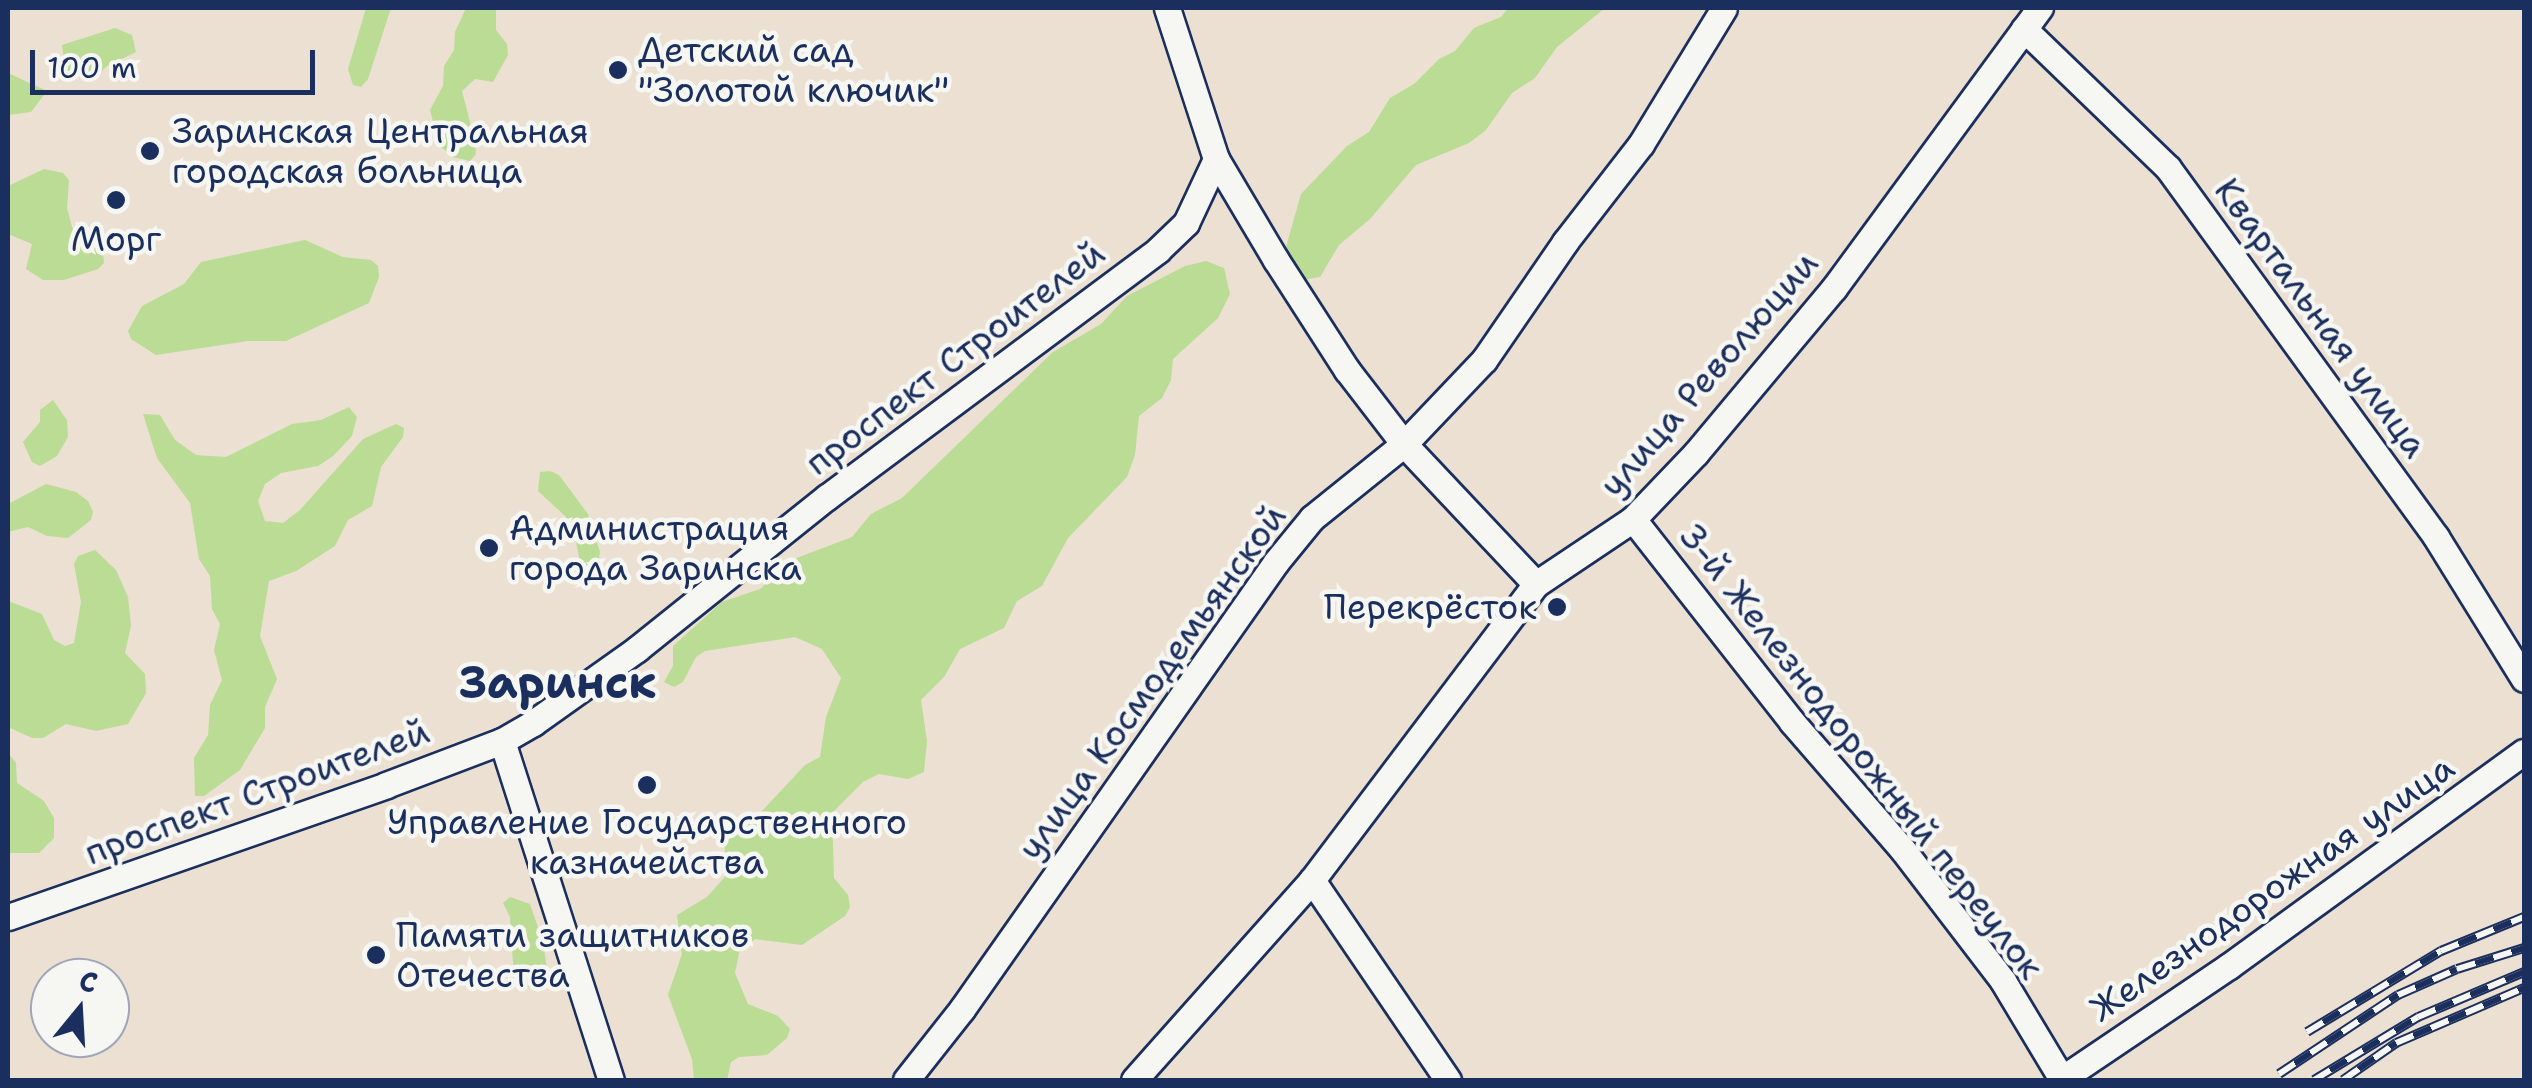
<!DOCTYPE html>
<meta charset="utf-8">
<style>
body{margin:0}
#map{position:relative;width:2532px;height:1088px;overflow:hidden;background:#ebe0d1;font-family:"Shantell Sans",sans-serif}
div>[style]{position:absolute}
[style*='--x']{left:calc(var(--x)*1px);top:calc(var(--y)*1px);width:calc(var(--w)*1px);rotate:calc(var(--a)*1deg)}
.green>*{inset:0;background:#badc95}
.roads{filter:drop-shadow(2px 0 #1b2f5e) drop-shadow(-2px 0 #1b2f5e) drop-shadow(0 2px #1b2f5e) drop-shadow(0 -2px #1b2f5e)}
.minor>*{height:25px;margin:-12.5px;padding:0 12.5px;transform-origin:12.5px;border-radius:12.5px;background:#f6f6f2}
.rail>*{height:10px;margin-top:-5px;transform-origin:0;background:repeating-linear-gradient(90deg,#f6f6f2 0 19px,#1b2f5e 0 38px);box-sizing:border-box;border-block:2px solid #1b2f5e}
.dots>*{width:28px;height:28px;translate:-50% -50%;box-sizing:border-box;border:5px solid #f6f6f2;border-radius:50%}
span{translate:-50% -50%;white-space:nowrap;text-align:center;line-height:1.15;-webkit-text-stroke:9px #f6f6f2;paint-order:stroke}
.poi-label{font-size:35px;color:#1b2f5e}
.left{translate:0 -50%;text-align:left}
.right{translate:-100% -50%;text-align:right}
.street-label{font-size:35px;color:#1b2f5e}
.district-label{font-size:45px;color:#1b2f5e;font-weight:700}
.frame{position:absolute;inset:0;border:10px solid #1b2f5e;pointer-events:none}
.north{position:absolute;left:30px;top:958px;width:100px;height:100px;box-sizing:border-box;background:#f6f6f2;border:2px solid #9ea6b7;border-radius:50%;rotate:18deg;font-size:28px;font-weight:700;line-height:40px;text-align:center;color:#1b2f5e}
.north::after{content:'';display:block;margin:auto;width:35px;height:45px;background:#1b2f5e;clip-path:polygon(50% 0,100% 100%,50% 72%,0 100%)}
.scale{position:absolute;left:30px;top:50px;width:285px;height:45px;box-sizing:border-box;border:5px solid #1b2f5e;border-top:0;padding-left:12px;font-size:30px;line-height:35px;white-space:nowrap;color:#1b2f5e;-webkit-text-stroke:8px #f6f6f2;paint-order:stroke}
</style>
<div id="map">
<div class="green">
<i style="clip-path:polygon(366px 8px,391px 8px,368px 79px,361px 87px,353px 85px,348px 69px)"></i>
<i style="clip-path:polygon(466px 8px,496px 8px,496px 30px,507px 44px,508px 55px,493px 82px,475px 79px,462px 91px,475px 142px,476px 154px,470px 161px,453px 157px,439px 145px,430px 110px,443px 86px,444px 66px,454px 50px,455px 32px)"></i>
<i style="clip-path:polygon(1508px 8px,1605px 8px,1557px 47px,1535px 78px,1512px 93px,1486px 130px,1469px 143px,1416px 165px,1370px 219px,1339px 245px,1320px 277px,1303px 280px,1286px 247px,1301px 194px,1347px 146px,1369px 132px,1390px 98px,1414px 84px,1439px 59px,1455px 51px,1474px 28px,1501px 17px)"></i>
<i style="clip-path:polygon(115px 28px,132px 35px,136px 52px,107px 66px,93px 79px,65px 70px,62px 45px)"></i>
<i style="clip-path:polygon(8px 73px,47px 91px,31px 112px,8px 115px)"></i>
<i style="clip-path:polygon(44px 169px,63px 173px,69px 180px,67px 208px,72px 227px,77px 236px,103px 252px,104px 263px,98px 269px,64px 280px,43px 280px,26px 269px,32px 244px,8px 234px,8px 186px)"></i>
<i style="clip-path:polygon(305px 240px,343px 257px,371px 260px,378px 266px,379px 277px,369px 303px,286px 341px,248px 341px,156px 355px,131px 339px,128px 331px,142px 306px,184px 284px,201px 262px)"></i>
<i style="clip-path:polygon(1206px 261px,1224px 268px,1230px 294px,1218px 318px,1173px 359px,1171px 380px,1162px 398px,1139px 416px,1135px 455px,1127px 477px,1068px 538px,1042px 586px,1017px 601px,1004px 628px,960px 649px,944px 677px,921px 700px,927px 741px,924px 772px,908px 779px,879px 774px,863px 782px,832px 813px,834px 878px,848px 895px,850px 907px,845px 916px,802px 945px,755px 939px,739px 953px,735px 973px,748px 1004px,778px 1016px,790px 1029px,787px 1038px,767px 1055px,739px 1057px,731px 1062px,727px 1080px,694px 1080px,692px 1059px,668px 995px,682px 954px,677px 915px,707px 897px,724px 878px,728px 870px,724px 844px,729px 837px,746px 828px,805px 765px,820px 757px,826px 717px,841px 678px,822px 649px,795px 637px,705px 651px,696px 657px,683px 682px,674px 687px,664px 682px,673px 666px,673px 646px,722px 602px,760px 589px,789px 561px,852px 537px,871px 514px,902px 498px,1053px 352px,1101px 324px,1127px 296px,1185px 266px)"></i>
<i style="clip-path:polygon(53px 400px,67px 420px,68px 437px,57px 456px,40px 466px,32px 462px,23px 442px,40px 422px,40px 410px)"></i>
<i style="clip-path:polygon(349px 407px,357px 417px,352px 436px,333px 456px,318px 466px,281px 473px,265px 484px,258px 501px,265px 521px,283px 523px,300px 510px,363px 439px,396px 424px,404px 428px,403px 437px,381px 467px,372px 506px,348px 520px,335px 546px,296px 571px,269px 581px,260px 636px,277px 679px,265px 707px,265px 728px,240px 770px,204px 796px,195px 796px,194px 758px,208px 735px,210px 705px,222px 680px,214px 650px,220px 624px,212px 609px,210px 576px,199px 559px,190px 503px,157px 458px,143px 414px,160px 415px,175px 440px,196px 455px,226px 457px,292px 424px,321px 420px)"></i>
<i style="clip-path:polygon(550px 471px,559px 475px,588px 514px,600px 552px,597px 570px,589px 572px,581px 567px,574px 532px,565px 516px,538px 491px,540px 472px)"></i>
<i style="clip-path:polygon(46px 484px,76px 492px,88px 501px,93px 512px,91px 520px,68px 538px,47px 536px,28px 527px,8px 532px,8px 504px)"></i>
<i style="clip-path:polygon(95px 550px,116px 570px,128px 597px,131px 626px,125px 653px,145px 674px,146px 693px,128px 724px,96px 731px,66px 724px,43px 738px,32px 738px,8px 727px,8px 601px,42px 614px,54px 640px,65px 646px,74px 643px,81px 602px,74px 564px,78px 556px)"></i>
<i style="clip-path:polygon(8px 753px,16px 763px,17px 783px,44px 801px,54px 818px,54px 838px,39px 853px,8px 853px)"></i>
<i style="clip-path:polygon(510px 897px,530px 904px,543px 942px,547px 969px,542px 987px,535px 992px,522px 983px,513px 963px,510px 917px,503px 903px)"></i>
</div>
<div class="roads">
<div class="minor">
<i style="--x:1167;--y:8;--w:159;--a:72"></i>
<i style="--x:1216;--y:159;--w:117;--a:59.3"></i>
<i style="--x:1276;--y:260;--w:131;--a:57.2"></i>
<i style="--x:1347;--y:370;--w:93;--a:52.4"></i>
<i style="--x:1404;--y:444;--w:192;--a:46.7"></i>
<i style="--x:2024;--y:29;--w:200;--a:44"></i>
<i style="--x:2168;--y:168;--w:456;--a:54"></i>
<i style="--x:2436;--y:537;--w:167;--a:58.2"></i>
<i style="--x:1633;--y:519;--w:258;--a:51.9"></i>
<i style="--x:1792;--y:722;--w:169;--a:49.1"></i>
<i style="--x:1903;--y:850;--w:165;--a:52.6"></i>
<i style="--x:2003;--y:981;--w:114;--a:59"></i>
<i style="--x:502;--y:741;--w:356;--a:72.2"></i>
<i style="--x:1312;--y:880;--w:242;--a:55.8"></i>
<i style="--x:8;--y:917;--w:400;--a:-19.2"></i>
<i style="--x:386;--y:785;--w:124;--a:-20.8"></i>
<i style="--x:502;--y:741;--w:36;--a:-30"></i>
<i style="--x:533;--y:723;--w:128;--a:-35.4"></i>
<i style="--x:637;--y:649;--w:243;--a:-38.7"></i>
<i style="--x:827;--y:497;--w:413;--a:-36.7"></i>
<i style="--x:1158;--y:250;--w:39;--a:-44"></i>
<i style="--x:1186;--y:223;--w:71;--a:-64.9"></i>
<i style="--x:906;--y:1080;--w:90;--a:-51.7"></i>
<i style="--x:962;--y:1009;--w:546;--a:-54.91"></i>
<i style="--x:1276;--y:562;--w:57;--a:-50.7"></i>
<i style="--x:1312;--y:518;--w:118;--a:-38.8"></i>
<i style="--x:1404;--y:444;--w:116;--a:-46.4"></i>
<i style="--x:1484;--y:360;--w:143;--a:-55.5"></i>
<i style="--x:1565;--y:242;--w:124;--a:-52.2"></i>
<i style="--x:1641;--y:144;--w:159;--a:-58.6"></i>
<i style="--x:1134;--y:1080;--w:268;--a:-48.3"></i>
<i style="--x:1312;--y:880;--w:371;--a:-52.9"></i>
<i style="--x:1536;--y:584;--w:117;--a:-33.8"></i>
<i style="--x:1633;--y:519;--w:91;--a:-46.3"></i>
<i style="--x:1696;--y:453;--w:215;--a:-50.1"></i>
<i style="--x:1834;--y:288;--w:348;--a:-53.7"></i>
<i style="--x:2060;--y:1080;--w:204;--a:-34"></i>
<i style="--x:2229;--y:966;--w:364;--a:-36"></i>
</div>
</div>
<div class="rail">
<i style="--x:2307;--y:1032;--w:157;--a:-31.2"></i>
<i style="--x:2441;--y:951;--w:90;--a:-22.3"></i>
<i style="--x:2279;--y:1074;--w:143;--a:-33.6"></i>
<i style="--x:2398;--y:995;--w:64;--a:-23.8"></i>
<i style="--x:2457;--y:969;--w:70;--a:-17.4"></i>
<i style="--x:2314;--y:1080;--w:122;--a:-31.2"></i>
<i style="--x:2418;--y:1017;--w:115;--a:-23"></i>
<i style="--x:2343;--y:1080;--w:65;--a:-34.9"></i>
<i style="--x:2396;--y:1043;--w:139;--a:-23.3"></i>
</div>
<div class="dots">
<i style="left:618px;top:70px;background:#1b2f5e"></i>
<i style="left:150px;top:151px;background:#1b2f5e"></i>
<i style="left:116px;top:200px;background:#1b2f5e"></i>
<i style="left:489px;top:548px;background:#1b2f5e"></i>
<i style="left:1557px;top:607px;background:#1b2f5e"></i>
<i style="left:647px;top:785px;background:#1b2f5e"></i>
<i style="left:376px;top:955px;background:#1b2f5e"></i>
</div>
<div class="poi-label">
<span class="left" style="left:638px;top:70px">Детский сад<br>"Золотой ключик"</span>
<span class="left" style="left:172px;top:151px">Заринская Центральная<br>городская больница</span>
<span style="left:116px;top:239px">Морг</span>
<span class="left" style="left:509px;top:548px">Администрация<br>города Заринска</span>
<span class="right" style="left:1537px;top:607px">Перекрёсток</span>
<span style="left:647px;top:842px">Управление Государственного<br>казначейства</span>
<span class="left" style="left:396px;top:955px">Памяти защитников<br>Отечества</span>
</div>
<div class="street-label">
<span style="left:2321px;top:318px;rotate:54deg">Квартальная улица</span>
<span style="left:955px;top:358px;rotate:-37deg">проспект Строителей</span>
<span style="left:1709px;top:374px;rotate:-49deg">улица Революции</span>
<span style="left:1152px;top:682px;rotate:-54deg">улица Космодемьянской</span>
<span style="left:1861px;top:751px;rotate:52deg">3-й Железнодорожный переулок</span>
<span style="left:257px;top:792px;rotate:-20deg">проспект Строителей</span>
<span style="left:2272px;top:888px;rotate:-35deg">Железнодорожная улица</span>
</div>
<div class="district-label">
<span style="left:558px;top:683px">Заринск</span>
</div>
<div class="frame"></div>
<div class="north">С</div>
<div class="scale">100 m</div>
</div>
